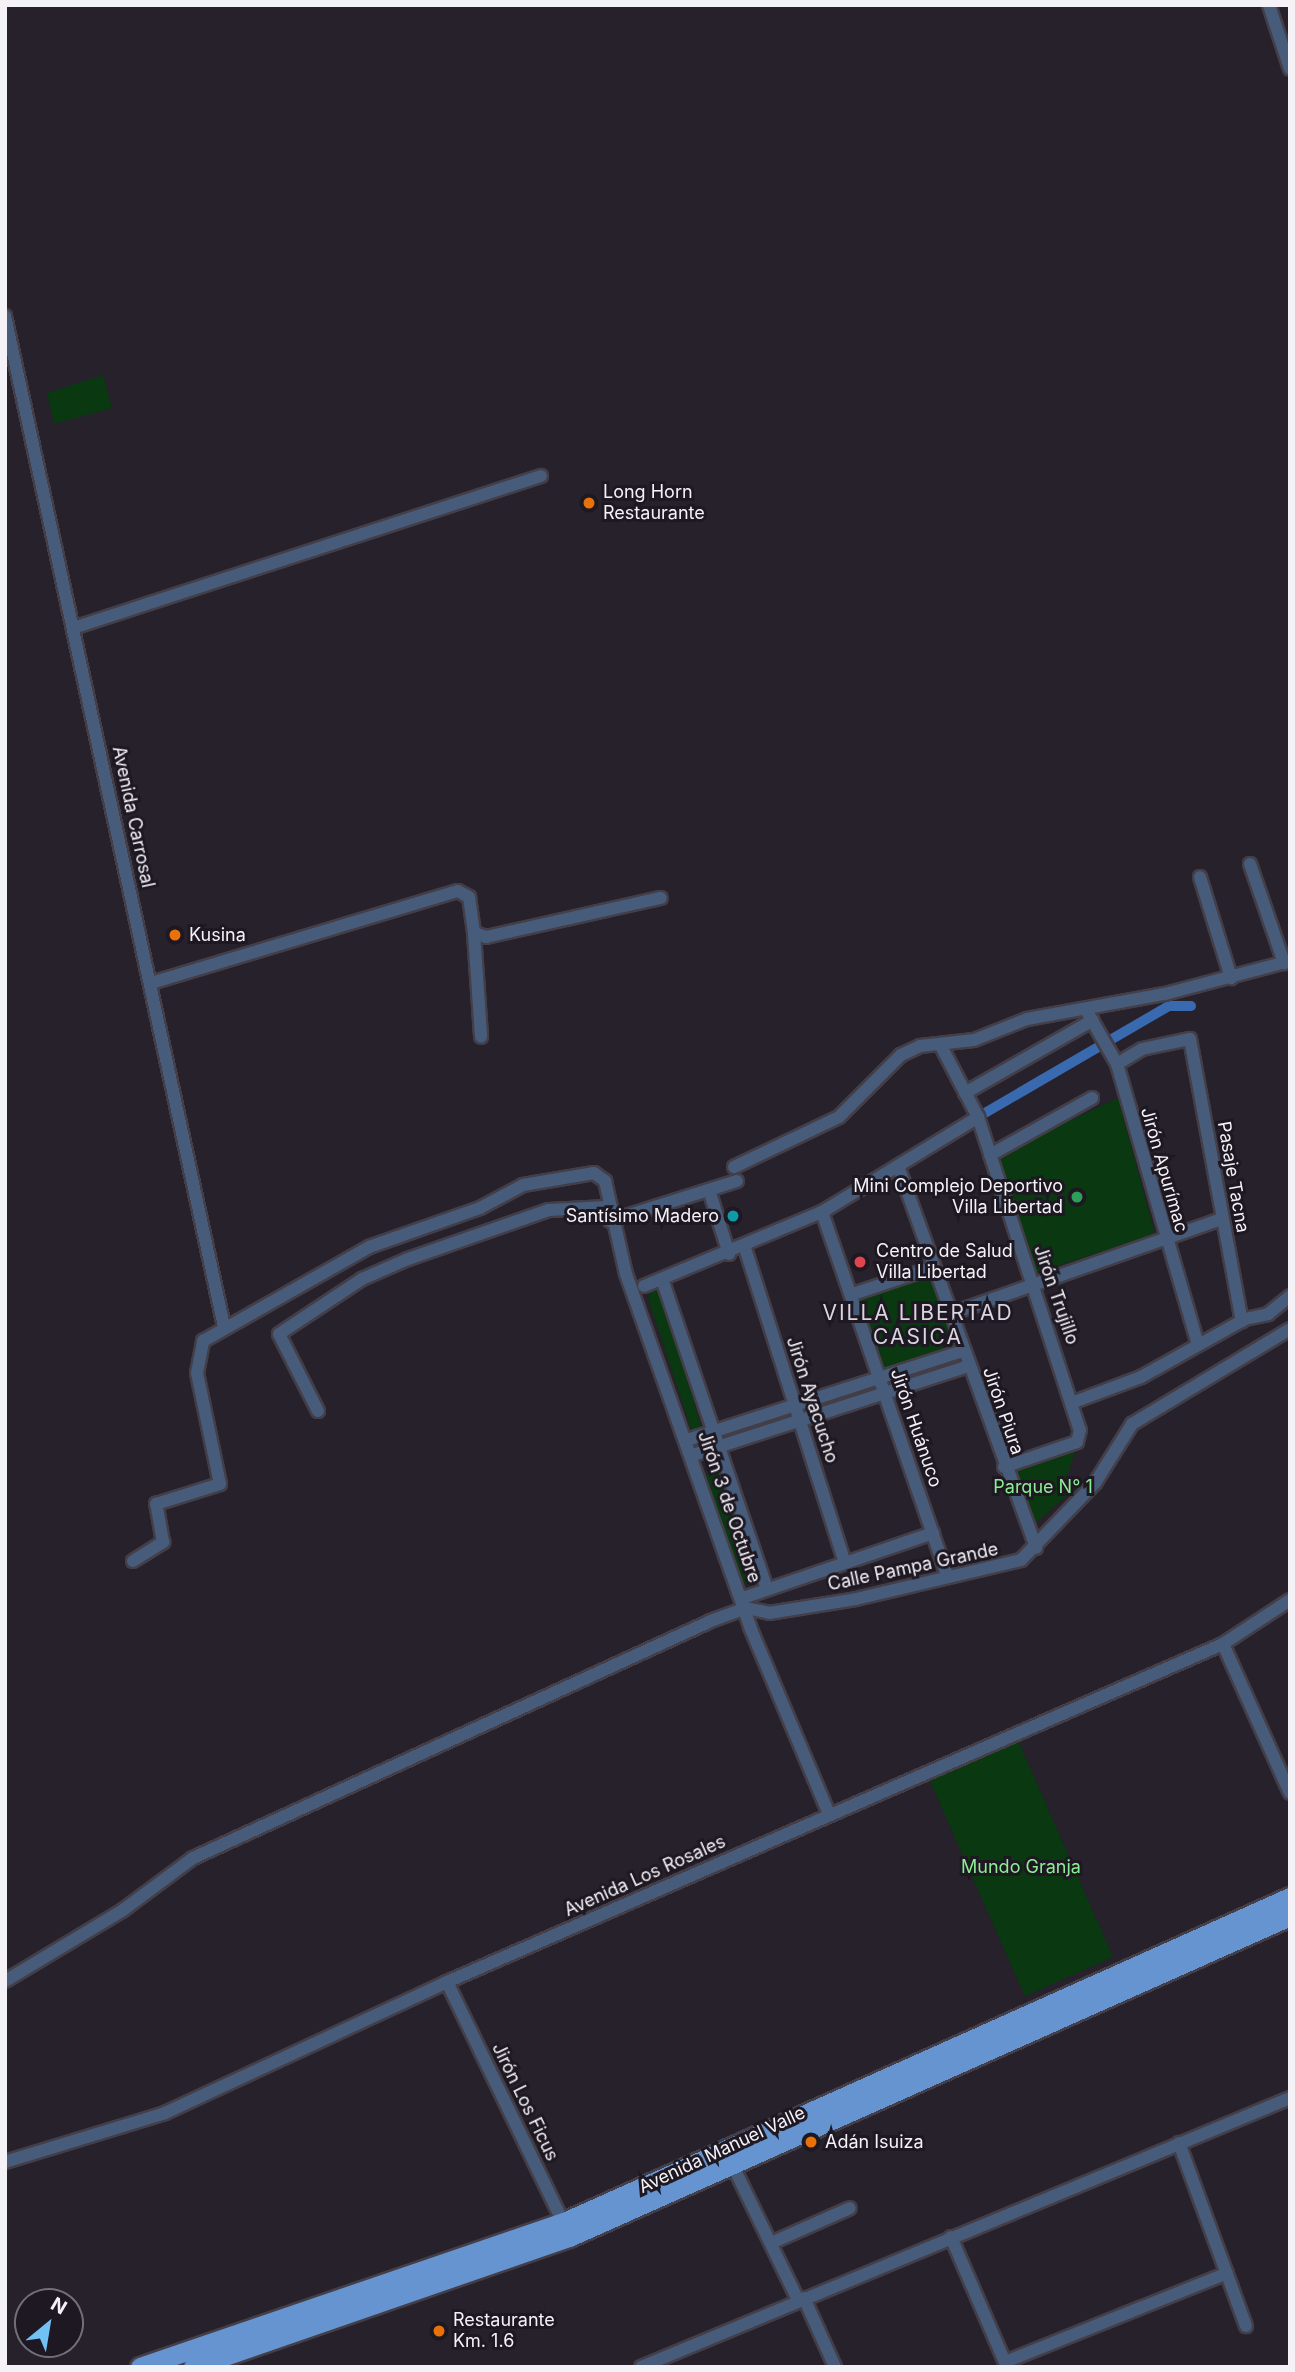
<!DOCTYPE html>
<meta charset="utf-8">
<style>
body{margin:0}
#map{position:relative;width:1295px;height:2372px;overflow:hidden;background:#26212b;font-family:Inter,sans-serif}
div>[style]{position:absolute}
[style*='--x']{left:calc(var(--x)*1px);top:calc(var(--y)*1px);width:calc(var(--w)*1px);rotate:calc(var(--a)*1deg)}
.green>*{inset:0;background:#093811}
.canal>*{height:10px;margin:-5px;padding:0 5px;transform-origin:5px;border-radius:5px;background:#396aaf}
.roads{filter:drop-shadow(2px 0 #433e48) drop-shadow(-2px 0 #433e48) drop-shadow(0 2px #433e48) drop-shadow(0 -2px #433e48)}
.minor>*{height:12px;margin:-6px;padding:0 6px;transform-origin:6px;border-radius:6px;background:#465c7a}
.primary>*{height:19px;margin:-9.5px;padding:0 9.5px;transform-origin:9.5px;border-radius:9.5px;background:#6594d0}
.dots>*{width:19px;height:19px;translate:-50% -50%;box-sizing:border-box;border:4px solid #1d1821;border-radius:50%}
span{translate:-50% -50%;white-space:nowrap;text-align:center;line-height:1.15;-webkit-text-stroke:6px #1d1821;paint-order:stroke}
.poi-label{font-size:18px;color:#f4f1f7}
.left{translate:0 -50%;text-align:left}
.right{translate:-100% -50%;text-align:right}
.street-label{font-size:18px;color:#f4f1f7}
.park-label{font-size:18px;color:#8ced94}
.quarter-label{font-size:21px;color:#dbd4e1;letter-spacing:2px}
.frame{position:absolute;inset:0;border:7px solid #f4f1f7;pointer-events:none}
.north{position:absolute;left:14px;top:2288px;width:70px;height:70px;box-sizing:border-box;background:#1d1821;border:2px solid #736f77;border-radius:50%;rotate:30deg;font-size:19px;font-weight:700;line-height:28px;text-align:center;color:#f4f1f7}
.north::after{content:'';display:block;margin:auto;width:24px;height:32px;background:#71c1f5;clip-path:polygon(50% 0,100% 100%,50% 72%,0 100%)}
</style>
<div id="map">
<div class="green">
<i style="clip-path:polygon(103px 375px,112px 408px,54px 424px,47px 393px)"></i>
<i style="clip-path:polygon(1118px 1098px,1155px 1234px,1036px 1273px,997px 1155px)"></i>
<i style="clip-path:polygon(930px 1272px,955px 1345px,883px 1369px,858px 1296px)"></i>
<i style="clip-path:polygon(652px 1289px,660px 1289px,702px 1429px,691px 1429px,648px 1298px)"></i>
<i style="clip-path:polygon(1076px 1449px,1067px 1476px,1081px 1483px,1032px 1526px,1013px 1470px)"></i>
<i style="clip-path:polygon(710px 1460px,719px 1465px,756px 1577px,749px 1585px,741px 1581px,706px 1478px)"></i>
<i style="clip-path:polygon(1017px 1738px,1113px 1957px,1025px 1996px,928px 1777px)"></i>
</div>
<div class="canal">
<i style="--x:978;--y:1117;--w:221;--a:-30.2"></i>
<i style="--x:1169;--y:1006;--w:22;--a:0"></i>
</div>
<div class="roads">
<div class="minor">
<i style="--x:1269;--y:5;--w:67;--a:71.8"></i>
<i style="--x:5;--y:316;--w:1033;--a:77.77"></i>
<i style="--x:73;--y:628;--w:492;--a:-18"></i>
<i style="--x:1250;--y:864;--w:105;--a:71"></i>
<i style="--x:1200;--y:877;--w:106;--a:72.9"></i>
<i style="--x:474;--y:933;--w:104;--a:86.1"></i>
<i style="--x:151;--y:983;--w:320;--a:-16.7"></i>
<i style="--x:458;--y:891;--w:13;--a:29"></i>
<i style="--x:469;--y:897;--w:36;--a:82"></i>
<i style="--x:474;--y:933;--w:13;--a:18"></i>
<i style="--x:486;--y:937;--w:179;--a:-12.6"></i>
<i style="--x:1086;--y:1010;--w:62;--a:60.1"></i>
<i style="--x:1117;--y:1064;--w:291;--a:73.9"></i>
<i style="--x:941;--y:1046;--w:80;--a:62.5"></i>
<i style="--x:978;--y:1117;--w:329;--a:72"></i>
<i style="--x:1080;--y:1430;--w:12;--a:104"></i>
<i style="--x:1077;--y:1442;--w:77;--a:161.1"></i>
<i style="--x:1117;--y:1064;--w:29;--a:-31"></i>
<i style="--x:1142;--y:1049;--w:49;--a:-11.8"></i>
<i style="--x:1190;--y:1039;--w:287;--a:79.6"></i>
<i style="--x:965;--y:1093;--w:147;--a:-29.7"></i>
<i style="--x:990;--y:1155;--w:117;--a:-29.2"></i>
<i style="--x:898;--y:1166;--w:406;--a:70.1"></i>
<i style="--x:734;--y:1167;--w:116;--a:-25.5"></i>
<i style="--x:839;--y:1117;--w:88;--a:-45"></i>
<i style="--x:901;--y:1055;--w:21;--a:-25"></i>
<i style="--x:920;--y:1046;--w:54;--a:-6.3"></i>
<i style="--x:974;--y:1040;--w:57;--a:-21.6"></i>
<i style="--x:1027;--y:1019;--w:140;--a:-10.3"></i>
<i style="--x:1165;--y:994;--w:129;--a:-14.8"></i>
<i style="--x:709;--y:1190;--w:67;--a:72.6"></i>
<i style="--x:822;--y:1212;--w:385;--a:71"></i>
<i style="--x:610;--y:1221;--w:133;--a:-17.5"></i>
<i style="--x:745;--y:1248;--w:330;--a:72.4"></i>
<i style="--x:662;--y:1279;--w:327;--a:71.3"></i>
<i style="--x:644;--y:1286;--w:193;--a:-22.6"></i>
<i style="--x:822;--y:1212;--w:183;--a:-31.3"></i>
<i style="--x:853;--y:1294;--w:85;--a:-18.4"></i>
<i style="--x:950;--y:1314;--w:288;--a:-19.3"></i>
<i style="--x:1074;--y:1402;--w:72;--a:-20.5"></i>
<i style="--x:1141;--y:1377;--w:119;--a:-29.1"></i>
<i style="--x:1245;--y:1319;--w:24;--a:-12"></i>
<i style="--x:1268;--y:1314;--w:28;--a:-39"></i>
<i style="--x:318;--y:1411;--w:86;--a:-116.9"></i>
<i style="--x:279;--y:1334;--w:100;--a:-33.5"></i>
<i style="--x:362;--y:1279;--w:50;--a:-23.5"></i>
<i style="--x:408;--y:1259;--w:149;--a:-19.2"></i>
<i style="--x:549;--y:1210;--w:58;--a:-3"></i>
<i style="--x:687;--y:1440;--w:290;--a:-17.9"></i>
<i style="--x:693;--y:1455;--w:290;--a:-17.9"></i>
<i style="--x:133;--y:1561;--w:36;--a:-32"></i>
<i style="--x:163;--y:1542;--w:39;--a:-100"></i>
<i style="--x:156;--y:1504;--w:67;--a:-17.4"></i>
<i style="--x:220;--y:1484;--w:113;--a:-101.7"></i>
<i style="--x:197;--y:1373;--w:33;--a:-79"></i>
<i style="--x:203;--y:1341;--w:191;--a:-29.5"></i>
<i style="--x:369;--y:1247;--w:118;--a:-19.4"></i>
<i style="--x:480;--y:1208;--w:49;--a:-28.1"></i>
<i style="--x:523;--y:1185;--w:72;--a:-9.6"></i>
<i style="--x:594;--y:1173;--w:14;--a:36"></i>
<i style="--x:605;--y:1181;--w:95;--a:77.3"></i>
<i style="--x:626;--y:1274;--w:374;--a:70.6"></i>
<i style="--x:750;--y:1627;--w:203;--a:67.1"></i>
<i style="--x:743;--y:1598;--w:201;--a:-18.9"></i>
<i style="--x:1223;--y:1644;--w:163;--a:65.8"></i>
<i style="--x:5;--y:1981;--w:138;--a:-31"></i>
<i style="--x:123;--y:1910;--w:87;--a:-36.6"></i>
<i style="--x:193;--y:1858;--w:572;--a:-24.59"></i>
<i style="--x:713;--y:1620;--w:35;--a:-20"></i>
<i style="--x:746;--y:1608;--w:24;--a:12"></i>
<i style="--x:769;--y:1613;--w:88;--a:-9.1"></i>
<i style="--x:856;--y:1599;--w:170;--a:-13.3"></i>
<i style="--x:1021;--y:1560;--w:107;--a:-46.1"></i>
<i style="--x:1095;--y:1483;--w:70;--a:-57.9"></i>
<i style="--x:1132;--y:1424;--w:184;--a:-31"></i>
<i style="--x:447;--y:1982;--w:273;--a:64.2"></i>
<i style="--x:1179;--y:2143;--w:195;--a:69.9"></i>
<i style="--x:5;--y:2162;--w:167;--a:-17"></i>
<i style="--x:165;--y:2113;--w:311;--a:-24.9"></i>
<i style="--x:447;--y:1982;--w:846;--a:-23.54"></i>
<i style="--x:1223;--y:1644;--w:80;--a:-33.3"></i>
<i style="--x:732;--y:2164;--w:151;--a:64.1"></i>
<i style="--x:951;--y:2237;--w:142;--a:66.7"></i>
<i style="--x:771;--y:2243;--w:86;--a:-23.9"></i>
<i style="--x:804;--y:2298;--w:76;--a:65.8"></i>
<i style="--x:1005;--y:2362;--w:239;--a:-21.8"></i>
<i style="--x:641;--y:2367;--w:703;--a:-22.51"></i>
</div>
<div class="primary">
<i style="--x:140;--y:2367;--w:448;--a:-18.9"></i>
<i style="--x:564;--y:2222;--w:795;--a:-24.12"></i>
<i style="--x:193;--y:2367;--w:398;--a:-19.1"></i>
<i style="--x:569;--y:2237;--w:789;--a:-24"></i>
</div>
</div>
<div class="dots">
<i style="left:589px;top:503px;background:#e8710a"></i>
<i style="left:175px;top:935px;background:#e8710a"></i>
<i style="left:1077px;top:1197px;background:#2e9e5b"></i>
<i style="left:733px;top:1216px;background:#0f9aa8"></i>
<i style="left:860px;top:1262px;background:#e0444e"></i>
<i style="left:811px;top:2142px;background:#e8710a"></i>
<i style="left:439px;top:2331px;background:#e8710a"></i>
</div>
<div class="poi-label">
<span class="left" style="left:603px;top:503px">Long Horn<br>Restaurante</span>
<span class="left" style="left:189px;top:935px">Kusina</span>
<span class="right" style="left:1063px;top:1197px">Mini Complejo Deportivo<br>Villa Libertad</span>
<span class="right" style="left:719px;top:1216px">Santísimo Madero</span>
<span class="left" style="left:876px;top:1262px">Centro de Salud<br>Villa Libertad</span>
<span class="left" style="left:825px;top:2142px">Adán Isuiza</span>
<span class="left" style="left:453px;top:2331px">Restaurante<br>Km. 1.6</span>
</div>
<div class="street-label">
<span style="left:133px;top:817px;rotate:78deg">Avenida Carrosal</span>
<span style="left:1164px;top:1170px;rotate:74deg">Jirón Apurímac</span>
<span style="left:1233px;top:1177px;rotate:80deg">Pasaje Tacna</span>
<span style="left:1056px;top:1295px;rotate:71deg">Jirón Trujillo</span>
<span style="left:812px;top:1400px;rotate:72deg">Jirón Ayacucho</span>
<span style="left:1003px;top:1411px;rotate:71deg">Jirón Piura</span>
<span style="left:916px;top:1428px;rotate:71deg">Jirón Huánuco</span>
<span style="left:729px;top:1507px;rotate:71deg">Jirón 3 de Octubre</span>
<span style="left:913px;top:1567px;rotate:-12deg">Calle Pampa Grande</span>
<span style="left:645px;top:1876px;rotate:-24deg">Avenida Los Rosales</span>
<span style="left:525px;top:2102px;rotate:64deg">Jirón Los Ficus</span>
<span style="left:722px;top:2150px;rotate:-25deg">Avenida Manuel Valle</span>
</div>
<div class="park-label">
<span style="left:1043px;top:1487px">Parque N° 1</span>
<span style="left:1021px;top:1867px">Mundo Granja</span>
</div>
<div class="quarter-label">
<span style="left:918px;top:1325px">VILLA LIBERTAD<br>CASICA</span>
</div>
<div class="frame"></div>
<div class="north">N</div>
</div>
